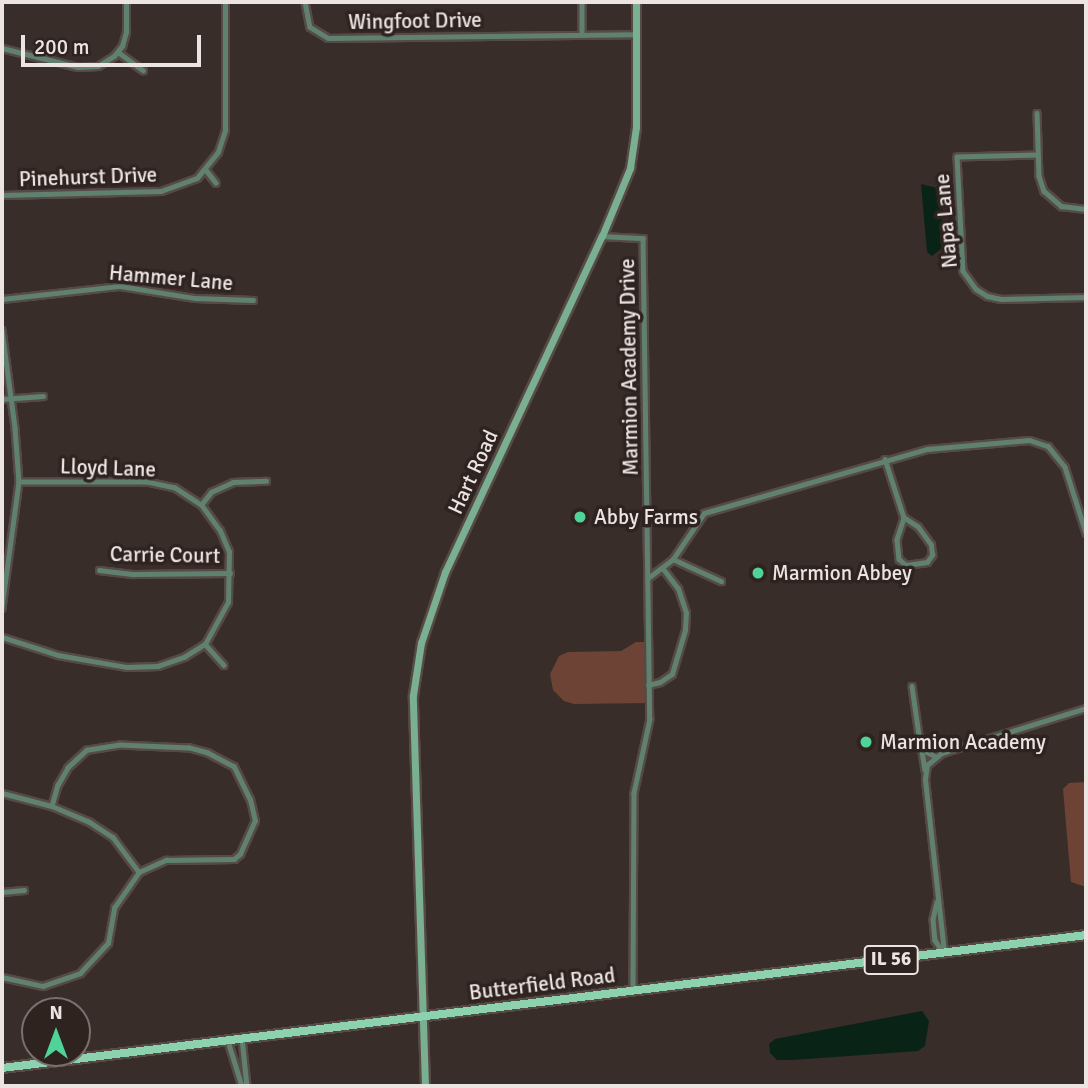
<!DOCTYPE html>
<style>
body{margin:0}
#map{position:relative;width:1088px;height:1088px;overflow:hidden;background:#392d29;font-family:Signika,sans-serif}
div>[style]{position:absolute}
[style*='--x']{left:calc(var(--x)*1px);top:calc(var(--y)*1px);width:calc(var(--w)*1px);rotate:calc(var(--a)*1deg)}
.green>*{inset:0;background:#6d4335}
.water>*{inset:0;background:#092417}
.roads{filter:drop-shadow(2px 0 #564a46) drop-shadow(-2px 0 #564a46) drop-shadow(0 2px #564a46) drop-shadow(0 -2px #564a46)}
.street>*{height:4.5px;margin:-2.25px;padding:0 2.25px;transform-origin:2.25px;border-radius:2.25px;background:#61816f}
.secondary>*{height:7px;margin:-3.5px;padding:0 3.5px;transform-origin:3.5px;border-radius:3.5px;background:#7aaf92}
.primary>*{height:8px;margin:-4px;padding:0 4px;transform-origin:4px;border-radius:4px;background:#8dd2ae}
.dots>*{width:19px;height:19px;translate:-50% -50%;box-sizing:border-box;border:4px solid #2f231f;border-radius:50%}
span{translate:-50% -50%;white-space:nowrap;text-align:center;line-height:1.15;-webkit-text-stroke:7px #2f231f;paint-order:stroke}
.shield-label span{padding:2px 5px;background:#2f231f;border:2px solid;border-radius:5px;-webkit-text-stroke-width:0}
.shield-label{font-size:19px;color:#ece4e1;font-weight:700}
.street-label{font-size:21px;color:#ece4e1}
.poi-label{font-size:21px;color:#ece4e1}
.left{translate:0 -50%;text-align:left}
.frame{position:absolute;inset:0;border:4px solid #ece4e1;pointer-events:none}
.north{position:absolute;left:21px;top:997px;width:70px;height:70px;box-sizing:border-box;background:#2f231f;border:2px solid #7b706d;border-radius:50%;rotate:0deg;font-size:19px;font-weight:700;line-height:28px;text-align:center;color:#ece4e1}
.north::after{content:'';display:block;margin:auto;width:24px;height:32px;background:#50d398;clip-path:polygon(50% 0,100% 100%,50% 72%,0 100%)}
.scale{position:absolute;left:21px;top:35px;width:180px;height:32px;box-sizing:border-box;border:4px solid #ece4e1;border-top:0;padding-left:9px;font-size:21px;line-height:24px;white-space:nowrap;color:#ece4e1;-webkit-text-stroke:5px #2f231f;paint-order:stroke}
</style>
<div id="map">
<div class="green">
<i style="clip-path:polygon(636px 642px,645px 642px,647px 703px,574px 704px,564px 701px,553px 690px,550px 674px,559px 656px,568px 652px,621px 651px)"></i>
<i style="clip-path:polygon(1086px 782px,1086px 887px,1071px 882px,1063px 789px,1069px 783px)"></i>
</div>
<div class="water">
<i style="clip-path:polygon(921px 184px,941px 189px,943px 199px,941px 249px,932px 256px,927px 252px)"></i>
<i style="clip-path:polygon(922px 1011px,929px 1021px,925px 1046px,918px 1051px,793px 1060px,777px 1060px,770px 1053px,769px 1044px,775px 1039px)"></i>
</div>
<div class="roads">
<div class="street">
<i style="--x:305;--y:2;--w:25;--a:79"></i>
<i style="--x:310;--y:27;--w:21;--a:31"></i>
<i style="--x:328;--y:38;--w:307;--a:-0.7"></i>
<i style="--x:582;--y:2;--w:32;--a:90"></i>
<i style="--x:2;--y:48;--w:78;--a:14"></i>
<i style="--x:78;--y:67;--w:20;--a:-3"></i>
<i style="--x:98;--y:66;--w:19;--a:-32"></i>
<i style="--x:114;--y:56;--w:13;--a:-51"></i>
<i style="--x:122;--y:46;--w:15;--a:-74"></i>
<i style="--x:126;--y:32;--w:30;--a:-90"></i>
<i style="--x:118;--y:52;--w:31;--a:36"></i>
<i style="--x:1037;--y:113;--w:63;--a:88.2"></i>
<i style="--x:1039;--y:176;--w:16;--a:72"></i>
<i style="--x:1044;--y:191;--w:23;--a:41"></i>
<i style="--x:1061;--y:206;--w:25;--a:7"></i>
<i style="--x:1038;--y:155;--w:81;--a:178.6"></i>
<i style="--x:957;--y:157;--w:114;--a:87"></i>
<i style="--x:963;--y:271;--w:22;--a:54"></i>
<i style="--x:976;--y:289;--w:13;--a:32"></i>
<i style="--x:987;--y:296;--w:14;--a:12"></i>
<i style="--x:1001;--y:299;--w:85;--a:-1.3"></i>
<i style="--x:206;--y:170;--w:16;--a:52"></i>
<i style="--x:2;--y:195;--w:159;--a:-1.4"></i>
<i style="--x:161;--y:191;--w:38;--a:-20"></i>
<i style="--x:197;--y:178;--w:33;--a:-51"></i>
<i style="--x:218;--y:152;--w:23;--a:-72"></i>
<i style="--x:225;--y:130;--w:128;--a:-90"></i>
<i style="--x:602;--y:236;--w:41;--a:2.8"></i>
<i style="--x:643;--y:238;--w:481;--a:89.2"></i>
<i style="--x:650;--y:719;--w:76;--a:102.2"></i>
<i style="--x:634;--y:793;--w:197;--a:90.3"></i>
<i style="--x:2;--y:299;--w:119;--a:-6.3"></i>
<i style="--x:120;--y:286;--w:76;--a:9.1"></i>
<i style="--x:195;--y:298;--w:58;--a:2"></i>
<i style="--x:2;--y:330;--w:99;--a:82.4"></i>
<i style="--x:15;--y:428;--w:54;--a:85.8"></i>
<i style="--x:19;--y:482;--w:127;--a:97.7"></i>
<i style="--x:2;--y:399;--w:41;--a:-4.2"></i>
<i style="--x:885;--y:459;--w:62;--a:72.1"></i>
<i style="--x:904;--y:518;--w:23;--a:108"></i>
<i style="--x:897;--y:540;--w:19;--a:84"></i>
<i style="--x:899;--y:559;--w:9;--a:41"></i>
<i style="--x:906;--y:565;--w:21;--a:-8"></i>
<i style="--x:927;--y:562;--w:9;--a:-54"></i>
<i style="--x:932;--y:555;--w:10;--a:-96"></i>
<i style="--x:931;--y:545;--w:22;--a:-126"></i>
<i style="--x:918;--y:527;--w:17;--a:-147"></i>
<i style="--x:201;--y:505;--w:16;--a:-52"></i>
<i style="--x:211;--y:492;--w:24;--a:-24"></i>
<i style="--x:233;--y:482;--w:33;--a:-2"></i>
<i style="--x:673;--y:559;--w:53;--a:24.6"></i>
<i style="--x:99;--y:570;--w:35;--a:7"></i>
<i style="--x:134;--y:574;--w:96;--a:-0.6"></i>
<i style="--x:648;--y:578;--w:31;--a:-37"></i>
<i style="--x:673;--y:559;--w:55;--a:-56"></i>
<i style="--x:704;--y:513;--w:232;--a:-16"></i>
<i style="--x:927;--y:449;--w:102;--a:-5"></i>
<i style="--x:1029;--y:440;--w:20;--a:18"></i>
<i style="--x:1048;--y:446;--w:27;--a:51"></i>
<i style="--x:1065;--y:467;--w:69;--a:72.3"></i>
<i style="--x:2;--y:637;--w:59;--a:17.8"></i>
<i style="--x:58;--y:655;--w:70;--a:9.9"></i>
<i style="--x:127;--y:667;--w:31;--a:-2"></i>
<i style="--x:158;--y:666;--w:28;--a:-19"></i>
<i style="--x:184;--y:657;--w:25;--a:-32"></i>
<i style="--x:205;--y:644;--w:48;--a:-61.3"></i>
<i style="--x:228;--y:602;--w:50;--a:-88.9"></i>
<i style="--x:229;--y:552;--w:23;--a:-113"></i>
<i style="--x:220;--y:531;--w:32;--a:-126"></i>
<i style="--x:201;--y:505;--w:31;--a:-147"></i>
<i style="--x:175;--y:488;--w:29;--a:-168"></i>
<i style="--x:147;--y:482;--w:128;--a:180"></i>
<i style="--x:205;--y:644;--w:28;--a:48"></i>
<i style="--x:648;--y:685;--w:12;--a:-14"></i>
<i style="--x:660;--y:682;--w:14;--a:-34"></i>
<i style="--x:672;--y:674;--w:46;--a:-73.5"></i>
<i style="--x:685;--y:630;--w:17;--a:-87"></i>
<i style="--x:686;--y:613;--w:25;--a:-108"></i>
<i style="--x:678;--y:589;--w:26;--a:-127"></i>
<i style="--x:912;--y:686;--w:64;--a:81.9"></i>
<i style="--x:921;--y:749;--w:16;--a:27"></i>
<i style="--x:922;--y:751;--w:19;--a:81"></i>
<i style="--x:2;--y:793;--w:52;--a:14.6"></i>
<i style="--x:52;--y:806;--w:39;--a:23"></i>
<i style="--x:88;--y:821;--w:30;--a:33"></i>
<i style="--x:113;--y:837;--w:44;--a:53.4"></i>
<i style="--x:2;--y:892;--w:22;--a:-5"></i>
<i style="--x:937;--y:902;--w:17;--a:103"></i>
<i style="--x:933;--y:919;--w:21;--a:85"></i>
<i style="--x:935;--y:940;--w:15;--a:58"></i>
<i style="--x:944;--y:952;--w:174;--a:-96.3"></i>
<i style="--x:925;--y:779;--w:14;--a:-82"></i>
<i style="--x:927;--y:765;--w:19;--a:-39"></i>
<i style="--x:942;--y:753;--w:151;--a:-17.4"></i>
<i style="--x:2;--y:977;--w:42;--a:12.4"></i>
<i style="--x:43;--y:986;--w:39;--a:-19"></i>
<i style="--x:80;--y:973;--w:41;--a:-47"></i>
<i style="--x:108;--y:943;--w:36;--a:-80"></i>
<i style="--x:114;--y:908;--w:44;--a:-55.2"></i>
<i style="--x:139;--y:872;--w:30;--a:-24"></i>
<i style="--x:166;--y:860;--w:68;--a:-0.8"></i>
<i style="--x:234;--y:859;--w:8;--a:-40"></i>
<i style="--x:240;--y:854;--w:36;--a:-66"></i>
<i style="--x:255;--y:821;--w:22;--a:-103"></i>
<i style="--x:250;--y:800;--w:37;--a:-116"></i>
<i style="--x:234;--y:767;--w:30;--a:-152"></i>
<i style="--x:208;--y:753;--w:20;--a:-165"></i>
<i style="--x:189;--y:748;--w:69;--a:-177.5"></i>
<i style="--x:120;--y:745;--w:33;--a:171"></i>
<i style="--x:87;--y:750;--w:26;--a:137"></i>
<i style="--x:68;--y:768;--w:20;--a:120"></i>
<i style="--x:58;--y:785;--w:22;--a:106"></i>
<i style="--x:242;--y:1038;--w:48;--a:84.1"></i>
<i style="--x:228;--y:1041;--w:47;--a:72.7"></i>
</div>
<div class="secondary">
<i style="--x:425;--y:1086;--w:391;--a:-91.8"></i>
<i style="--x:413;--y:695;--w:53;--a:-81.3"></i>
<i style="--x:421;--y:643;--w:75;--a:-71.3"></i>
<i style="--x:445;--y:572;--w:371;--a:-65"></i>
<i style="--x:602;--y:236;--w:74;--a:-67.6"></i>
<i style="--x:630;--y:168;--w:41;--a:-81.7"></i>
<i style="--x:636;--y:127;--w:125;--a:-90"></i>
</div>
<div class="primary">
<i style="--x:2;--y:1068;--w:1092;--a:-6.99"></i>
</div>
</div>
<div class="dots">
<i style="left:580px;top:517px;background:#50d398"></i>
<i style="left:758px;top:573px;background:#50d398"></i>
<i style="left:866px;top:742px;background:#50d398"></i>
</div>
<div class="shield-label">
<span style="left:891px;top:960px">IL 56</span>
</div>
<div class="street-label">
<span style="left:415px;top:21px;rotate:-1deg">Wingfoot Drive</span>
<span style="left:88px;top:177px;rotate:-2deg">Pinehurst Drive</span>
<span style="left:946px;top:221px;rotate:-95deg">Napa Lane</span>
<span style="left:171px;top:278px;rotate:5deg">Hammer Lane</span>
<span style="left:629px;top:367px;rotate:-91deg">Marmion Academy Drive</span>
<span style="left:108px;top:468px;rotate:2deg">Lloyd Lane</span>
<span style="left:473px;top:472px;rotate:-65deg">Hart Road</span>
<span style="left:165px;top:555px;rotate:1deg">Carrie Court</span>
<span style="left:542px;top:984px;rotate:-7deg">Butterfield Road</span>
</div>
<div class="poi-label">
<span class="left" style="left:594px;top:517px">Abby Farms</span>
<span class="left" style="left:772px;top:573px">Marmion Abbey</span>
<span class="left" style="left:880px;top:742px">Marmion Academy</span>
</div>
<div class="frame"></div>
<div class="north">N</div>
<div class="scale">200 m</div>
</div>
